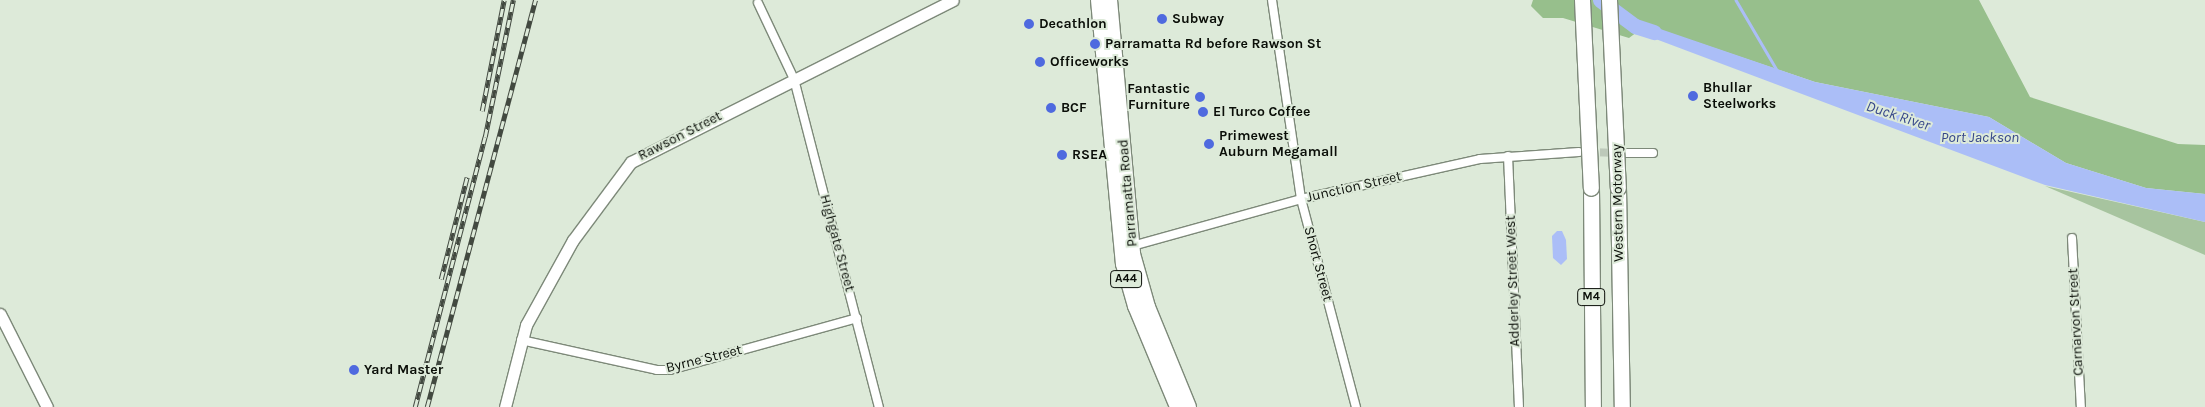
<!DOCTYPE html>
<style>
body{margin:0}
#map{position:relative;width:2205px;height:407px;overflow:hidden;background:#ddead9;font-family:Karla,sans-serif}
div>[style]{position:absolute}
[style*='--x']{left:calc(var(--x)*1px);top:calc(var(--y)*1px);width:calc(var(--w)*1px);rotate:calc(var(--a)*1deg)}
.green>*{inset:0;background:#a7c49f}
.forest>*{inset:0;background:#97bf8c}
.water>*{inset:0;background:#abbef7}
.stream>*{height:2.5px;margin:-1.25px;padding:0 1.25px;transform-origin:1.25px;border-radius:1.25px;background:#abbef7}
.river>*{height:15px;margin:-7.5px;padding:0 7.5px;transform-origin:7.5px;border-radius:7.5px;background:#abbef7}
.minor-tunnel>*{height:8px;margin-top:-4px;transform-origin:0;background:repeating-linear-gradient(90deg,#bdc9ba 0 8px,transparent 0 12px)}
.roads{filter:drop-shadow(1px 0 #7d8979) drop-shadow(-1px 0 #7d8979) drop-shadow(0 1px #7d8979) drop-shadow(0 -1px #7d8979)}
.minor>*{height:8px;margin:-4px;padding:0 4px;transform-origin:4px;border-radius:4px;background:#fff}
.secondary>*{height:11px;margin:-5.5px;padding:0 5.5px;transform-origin:5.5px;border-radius:5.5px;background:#fff}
.trunk>*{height:14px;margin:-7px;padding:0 7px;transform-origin:7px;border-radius:7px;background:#fff}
.motorway>*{height:15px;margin:-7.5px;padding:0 7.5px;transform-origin:7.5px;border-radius:7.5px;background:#fff}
.rail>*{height:4.5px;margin-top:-2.25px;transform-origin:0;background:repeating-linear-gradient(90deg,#ddead9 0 8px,#424940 0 16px);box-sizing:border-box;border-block:1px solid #424940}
.bridges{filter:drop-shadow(1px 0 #7d8979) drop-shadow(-1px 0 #7d8979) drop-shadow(0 1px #7d8979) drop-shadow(0 -1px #7d8979)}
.motorway-bridge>*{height:15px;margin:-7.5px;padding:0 7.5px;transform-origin:7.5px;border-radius:7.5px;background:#fff}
.dots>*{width:14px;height:14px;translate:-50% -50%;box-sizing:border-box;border:2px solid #ddead9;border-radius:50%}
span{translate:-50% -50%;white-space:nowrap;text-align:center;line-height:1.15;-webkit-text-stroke:4px #ddead9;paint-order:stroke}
.shield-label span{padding:1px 4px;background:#ddead9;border:1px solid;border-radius:4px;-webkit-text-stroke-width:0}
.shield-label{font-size:12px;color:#0a0e08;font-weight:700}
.poi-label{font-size:14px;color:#0a0e08;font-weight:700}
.left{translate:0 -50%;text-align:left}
.right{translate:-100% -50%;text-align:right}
.street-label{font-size:14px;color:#0a0e08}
.water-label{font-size:15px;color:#36478a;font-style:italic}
</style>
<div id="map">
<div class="green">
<i style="clip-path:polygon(2045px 186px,2205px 222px,2205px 255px)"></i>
</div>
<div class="forest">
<i style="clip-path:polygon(1533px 0,1979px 0,2030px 97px,2178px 144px,2205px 145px,2205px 194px,2146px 188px,2066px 163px,1989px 117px,1815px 82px,1634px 21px,1637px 32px,1629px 38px,1563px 18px,1543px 18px,1531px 6px)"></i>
</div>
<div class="water">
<i style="clip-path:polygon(1634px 20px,1815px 82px,1989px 117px,2066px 163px,2146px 188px,2205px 194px,2205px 222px,2045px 185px,1637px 32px)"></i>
<i style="clip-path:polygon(1557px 231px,1562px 231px,1566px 240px,1567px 259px,1561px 265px,1553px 258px,1552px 236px)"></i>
</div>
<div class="stream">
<i style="--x:1736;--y:0;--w:81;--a:59.6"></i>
</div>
<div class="river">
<i style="--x:1600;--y:0;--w:44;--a:36.6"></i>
<i style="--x:1635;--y:26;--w:20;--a:18"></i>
</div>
<div class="minor-tunnel">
<i style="--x:1588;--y:152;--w:31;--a:2"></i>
</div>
<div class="roads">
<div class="minor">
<i style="--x:1272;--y:0;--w:201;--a:81.7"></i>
<i style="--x:1301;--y:199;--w:215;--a:75.2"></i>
<i style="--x:758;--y:3;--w:84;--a:64.7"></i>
<i style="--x:794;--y:79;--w:339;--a:75.5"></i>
<i style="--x:1626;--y:153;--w:27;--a:0"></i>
<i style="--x:1508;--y:156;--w:251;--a:87.5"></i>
<i style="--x:2072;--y:238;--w:169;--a:87"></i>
<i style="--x:1132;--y:246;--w:175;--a:-15.5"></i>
<i style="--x:1301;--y:199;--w:183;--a:-12.6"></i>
<i style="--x:1480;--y:159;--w:99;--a:-4"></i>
<i style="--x:521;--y:340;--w:139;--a:12.4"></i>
<i style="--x:657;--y:370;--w:13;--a:0"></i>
<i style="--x:670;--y:370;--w:194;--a:-15.5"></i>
</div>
<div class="secondary">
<i style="--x:0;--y:314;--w:104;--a:63.2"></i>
<i style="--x:505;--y:407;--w:85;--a:-75.6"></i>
<i style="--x:526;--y:325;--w:97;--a:-61.1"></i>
<i style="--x:573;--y:240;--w:97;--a:-53.4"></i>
<i style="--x:631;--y:162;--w:360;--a:-26.7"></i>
</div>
<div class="trunk">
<i style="--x:1098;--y:0;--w:265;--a:84.6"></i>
<i style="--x:1123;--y:264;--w:44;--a:74.1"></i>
<i style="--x:1135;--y:306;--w:109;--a:67.4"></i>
<i style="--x:1110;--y:0;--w:255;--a:84.8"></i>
<i style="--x:1133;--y:254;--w:55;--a:74.2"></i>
<i style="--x:1148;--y:307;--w:108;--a:67.7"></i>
</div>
<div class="motorway">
<i style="--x:1591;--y:188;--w:219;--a:89.5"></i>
<i style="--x:1618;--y:188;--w:219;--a:89"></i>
</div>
</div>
<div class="rail">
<i style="--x:482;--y:111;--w:113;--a:-78.8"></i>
<i style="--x:441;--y:279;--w:105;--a:-75.7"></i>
<i style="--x:415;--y:407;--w:279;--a:-75.5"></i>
<i style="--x:485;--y:137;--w:140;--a:-78.4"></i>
<i style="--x:427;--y:407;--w:421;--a:-75.1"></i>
</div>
<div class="bridges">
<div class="motorway-bridge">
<i style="--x:1582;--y:0;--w:188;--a:87.3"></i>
<i style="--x:1609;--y:0;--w:188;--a:87.3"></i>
</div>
</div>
<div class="dots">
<i style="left:1162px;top:19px;background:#4f6adf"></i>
<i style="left:1029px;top:24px;background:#4f6adf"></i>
<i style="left:1095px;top:44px;background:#4f6adf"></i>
<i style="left:1040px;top:62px;background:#4f6adf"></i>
<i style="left:1693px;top:96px;background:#4f6adf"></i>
<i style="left:1200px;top:97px;background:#4f6adf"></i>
<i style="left:1051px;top:108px;background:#4f6adf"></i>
<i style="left:1203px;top:112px;background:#4f6adf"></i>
<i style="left:1209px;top:144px;background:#4f6adf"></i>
<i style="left:1062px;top:155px;background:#4f6adf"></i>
<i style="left:354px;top:370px;background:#4f6adf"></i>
</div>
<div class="shield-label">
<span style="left:1126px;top:279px">A44</span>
<span style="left:1591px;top:297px">M4</span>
</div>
<div class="poi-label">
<span class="left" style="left:1172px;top:19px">Subway</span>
<span class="left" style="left:1039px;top:24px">Decathlon</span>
<span class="left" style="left:1105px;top:44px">Parramatta Rd before Rawson St</span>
<span class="left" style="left:1050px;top:62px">Officeworks</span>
<span class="left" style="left:1703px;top:96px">Bhullar<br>Steelworks</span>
<span class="right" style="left:1190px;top:97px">Fantastic<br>Furniture</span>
<span class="left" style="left:1061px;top:108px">BCF</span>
<span class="left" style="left:1213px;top:112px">El Turco Coffee</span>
<span class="left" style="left:1219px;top:144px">Primewest<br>Auburn Megamall</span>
<span class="left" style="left:1072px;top:155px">RSEA</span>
<span class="left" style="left:364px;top:370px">Yard Master</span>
</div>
<div class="street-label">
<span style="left:680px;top:136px;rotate:-27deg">Rawson Street</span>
<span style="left:1354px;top:187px;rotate:-13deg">Junction Street</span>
<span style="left:1128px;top:193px;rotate:-95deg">Parramatta Road</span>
<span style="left:1618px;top:203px;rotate:-91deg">Western Motorway</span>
<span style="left:837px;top:243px;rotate:75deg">Highgate Street</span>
<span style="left:1318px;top:264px;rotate:75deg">Short Street</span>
<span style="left:1513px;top:281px;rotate:-92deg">Adderley Street West</span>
<span style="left:2076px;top:322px;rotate:-93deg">Carnarvon Street</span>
<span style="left:704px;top:359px;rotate:-14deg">Byrne Street</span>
</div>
<div class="water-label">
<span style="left:1898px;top:116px;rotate:18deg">Duck River</span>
<span style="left:1980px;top:138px">Port Jackson</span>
</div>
</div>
